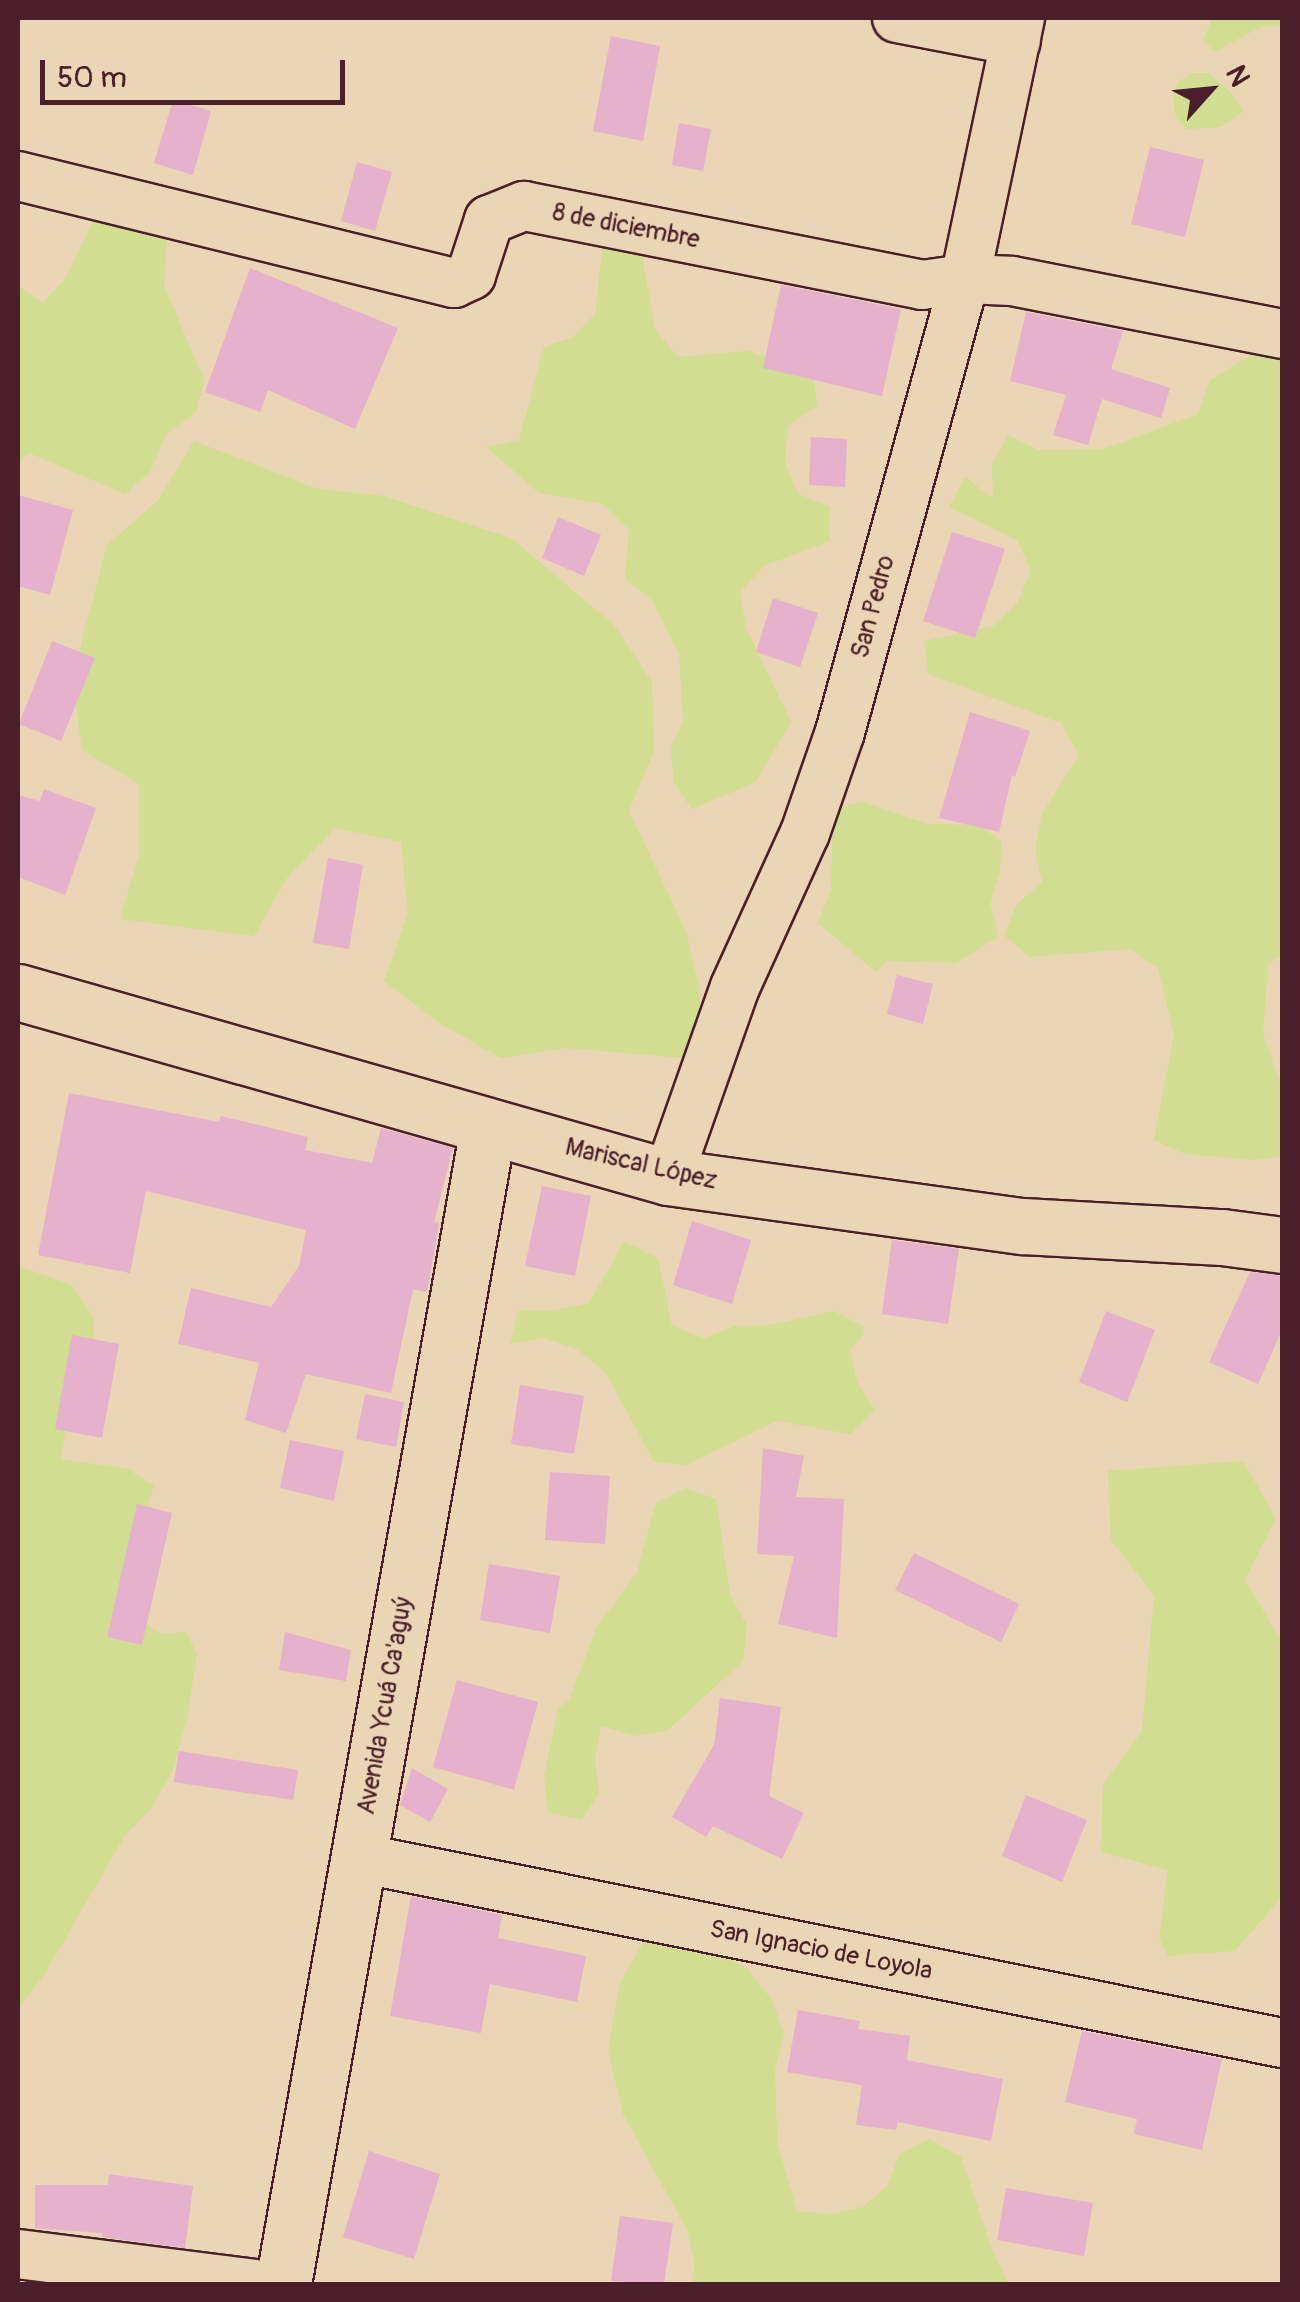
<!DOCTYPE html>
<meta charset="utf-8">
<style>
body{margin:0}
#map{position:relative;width:1300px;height:2302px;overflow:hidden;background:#ead5b4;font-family:Pangolin,sans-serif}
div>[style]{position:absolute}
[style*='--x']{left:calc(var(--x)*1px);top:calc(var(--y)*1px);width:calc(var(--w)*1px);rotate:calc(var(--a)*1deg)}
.green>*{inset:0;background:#d1de91}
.building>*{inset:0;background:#e5b1cc}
.roads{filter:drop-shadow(2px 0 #4a1f2b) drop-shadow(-2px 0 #4a1f2b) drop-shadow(0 2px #4a1f2b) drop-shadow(0 -2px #4a1f2b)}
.minor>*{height:48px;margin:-24px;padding:0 24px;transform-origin:24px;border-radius:24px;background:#ead5b4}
.tertiary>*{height:55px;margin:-27.5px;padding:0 27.5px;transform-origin:27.5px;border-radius:27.5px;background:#ead5b4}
span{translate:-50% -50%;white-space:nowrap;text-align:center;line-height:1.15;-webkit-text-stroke:9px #ead5b4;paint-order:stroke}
.street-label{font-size:25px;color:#4a1f2b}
.frame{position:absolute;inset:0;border:20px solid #4a1f2b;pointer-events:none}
.north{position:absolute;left:1160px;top:40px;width:100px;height:100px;-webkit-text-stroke:8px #ead5b4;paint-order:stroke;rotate:63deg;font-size:28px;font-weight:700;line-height:40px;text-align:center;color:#4a1f2b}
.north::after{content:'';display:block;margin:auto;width:35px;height:45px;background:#4a1f2b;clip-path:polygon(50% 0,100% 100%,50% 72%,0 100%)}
.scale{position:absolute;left:40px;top:60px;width:305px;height:45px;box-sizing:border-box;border:5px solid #4a1f2b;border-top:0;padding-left:12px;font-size:30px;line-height:35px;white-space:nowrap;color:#4a1f2b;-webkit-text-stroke:8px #ead5b4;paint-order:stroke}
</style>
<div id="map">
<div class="green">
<i style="clip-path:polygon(1212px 18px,1282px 18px,1282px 27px,1263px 26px,1215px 51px,1203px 41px)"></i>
<i style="clip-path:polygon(1192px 73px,1209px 73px,1234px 96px,1243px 112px,1221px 127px,1187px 129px,1176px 117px,1173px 99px,1177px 83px)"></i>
<i style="clip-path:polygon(96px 216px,168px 221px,164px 285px,204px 380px,196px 413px,168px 432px,150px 472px,125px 494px,29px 453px,18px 463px,18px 286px,43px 303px,66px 278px)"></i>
<i style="clip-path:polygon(606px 216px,637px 226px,655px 330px,678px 357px,748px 351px,813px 373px,817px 406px,788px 426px,785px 462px,798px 494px,829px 506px,829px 541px,764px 566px,740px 592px,746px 628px,791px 722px,756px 782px,692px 809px,674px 783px,671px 749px,683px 719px,679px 654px,651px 599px,625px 579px,629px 530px,603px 504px,539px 493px,486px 447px,519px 440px,544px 347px,573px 337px,595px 314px)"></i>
<i style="clip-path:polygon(1266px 346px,1282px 353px,1282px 955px,1268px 964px,1263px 1033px,1282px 1089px,1282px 1156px,1253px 1160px,1185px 1154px,1154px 1140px,1174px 1035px,1158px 968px,1130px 949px,1029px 957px,1004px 935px,1017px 904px,1042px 882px,1035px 849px,1042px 814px,1079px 755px,1061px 723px,928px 674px,925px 641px,993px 626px,1018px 602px,1031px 570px,1017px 540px,949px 507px,965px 477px,993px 499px,992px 465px,1008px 435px,1038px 450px,1104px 449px,1198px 414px,1210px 380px)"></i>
<i style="clip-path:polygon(194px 441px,318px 489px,384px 496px,511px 538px,615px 626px,652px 682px,654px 751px,629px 811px,686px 931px,700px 994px,696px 1059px,565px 1048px,501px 1058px,439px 1023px,384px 981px,408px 913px,401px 842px,335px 828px,287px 878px,254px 936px,120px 919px,139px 854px,139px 784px,82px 750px,72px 680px,107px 545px,158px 500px)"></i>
<i style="clip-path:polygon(863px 802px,928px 824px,979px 825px,1001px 841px,1000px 872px,990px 904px,998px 937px,956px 963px,887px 961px,876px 972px,818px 923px,831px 890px,833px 815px,847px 805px)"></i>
<i style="clip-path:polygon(624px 1242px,658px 1258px,672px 1326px,704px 1338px,735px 1326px,770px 1325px,834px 1311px,863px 1326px,864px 1334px,850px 1350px,857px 1382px,875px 1410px,850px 1434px,777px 1421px,687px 1465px,654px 1462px,606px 1373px,577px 1349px,544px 1338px,510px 1344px,519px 1310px,555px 1310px,589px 1303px)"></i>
<i style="clip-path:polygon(18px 1266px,72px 1285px,94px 1319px,92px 1385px,66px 1428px,61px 1459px,128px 1469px,154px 1486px,127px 1564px,130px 1612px,161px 1634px,186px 1632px,197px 1654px,188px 1712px,173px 1770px,151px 1809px,124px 1837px,46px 1972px,18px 2009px)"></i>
<i style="clip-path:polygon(1243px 1461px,1276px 1518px,1245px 1579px,1278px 1636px,1282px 1636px,1282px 1904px,1281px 1898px,1235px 1951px,1168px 1956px,1159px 1938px,1168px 1870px,1101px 1852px,1103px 1785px,1142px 1731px,1154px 1596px,1111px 1540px,1108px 1471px)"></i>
<i style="clip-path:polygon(685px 1488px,716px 1499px,730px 1595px,747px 1625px,743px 1661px,668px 1730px,636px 1736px,601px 1726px,595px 1759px,599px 1793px,582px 1820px,548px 1812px,544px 1775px,559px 1707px,569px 1701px,596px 1628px,637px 1572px,656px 1503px)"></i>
<i style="clip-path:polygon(655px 1921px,747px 1968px,772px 2000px,784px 2034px,775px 2069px,777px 2141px,797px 2211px,830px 2214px,863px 2207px,888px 2185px,900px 2153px,930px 2139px,961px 2157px,993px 2253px,1009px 2284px,692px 2284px,695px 2263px,687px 2230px,623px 2114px,608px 2050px,620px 1983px)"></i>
</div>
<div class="building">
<i style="clip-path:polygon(611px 36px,660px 46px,643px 141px,593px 131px)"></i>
<i style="clip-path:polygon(173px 100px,211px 111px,193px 175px,154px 163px)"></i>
<i style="clip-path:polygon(679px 123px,711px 129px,703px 171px,672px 165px)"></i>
<i style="clip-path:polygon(1150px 147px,1204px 160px,1185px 237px,1131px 224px)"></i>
<i style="clip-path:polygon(357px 162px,392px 172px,375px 231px,341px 221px)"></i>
<i style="clip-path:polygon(250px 268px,398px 328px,355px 429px,268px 390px,260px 412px,205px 392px)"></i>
<i style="clip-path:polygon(781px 285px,901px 309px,882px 396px,763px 368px)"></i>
<i style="clip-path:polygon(1026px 312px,1123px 331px,1111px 369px,1170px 388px,1161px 418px,1102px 399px,1088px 445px,1053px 435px,1066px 395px,1010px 381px)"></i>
<i style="clip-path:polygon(811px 437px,847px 439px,845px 487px,809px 485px)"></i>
<i style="clip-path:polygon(18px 495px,73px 510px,50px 595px,18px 586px)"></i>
<i style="clip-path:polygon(558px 517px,601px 535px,584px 576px,542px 558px)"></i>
<i style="clip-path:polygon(952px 532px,1005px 549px,975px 638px,923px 621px)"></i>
<i style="clip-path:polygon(773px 598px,818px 613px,800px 667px,756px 652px)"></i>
<i style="clip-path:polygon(52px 641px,95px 658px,61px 741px,19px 724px)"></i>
<i style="clip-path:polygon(970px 712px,1030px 731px,1015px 777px,1012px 775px,999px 832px,939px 818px)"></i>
<i style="clip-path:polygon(44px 789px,96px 808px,65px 895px,18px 877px,18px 795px,40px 801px)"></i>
<i style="clip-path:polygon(328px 858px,363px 865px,349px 949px,313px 943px)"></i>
<i style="clip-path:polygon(897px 975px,933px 984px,923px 1024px,887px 1014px)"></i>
<i style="clip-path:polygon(69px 1093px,219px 1122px,221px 1116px,308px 1137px,305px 1150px,372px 1163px,381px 1128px,453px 1148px,434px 1222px,439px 1223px,427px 1292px,413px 1289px,391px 1393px,306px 1374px,286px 1433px,245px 1420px,259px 1363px,178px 1344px,191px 1288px,271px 1307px,299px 1266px,306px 1230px,146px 1191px,130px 1273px,38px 1255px)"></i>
<i style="clip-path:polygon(542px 1186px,591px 1196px,575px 1276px,525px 1266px)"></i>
<i style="clip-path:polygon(692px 1221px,751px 1240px,732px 1304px,673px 1285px)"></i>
<i style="clip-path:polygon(892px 1240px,959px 1249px,948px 1324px,882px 1314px)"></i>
<i style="clip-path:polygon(1250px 1272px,1282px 1276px,1282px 1330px,1258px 1384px,1209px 1362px)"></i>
<i style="clip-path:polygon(1106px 1311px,1155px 1330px,1127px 1402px,1079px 1382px)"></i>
<i style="clip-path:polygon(72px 1335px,119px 1344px,102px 1438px,55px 1429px)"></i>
<i style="clip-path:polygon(520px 1385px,584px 1396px,574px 1454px,511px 1444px)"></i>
<i style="clip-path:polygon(365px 1394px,404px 1402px,396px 1447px,356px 1439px)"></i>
<i style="clip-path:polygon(290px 1440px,344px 1451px,334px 1501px,280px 1488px)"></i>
<i style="clip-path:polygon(763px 1448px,804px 1456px,796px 1497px,844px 1499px,837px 1638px,778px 1624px,794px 1556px,757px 1554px)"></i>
<i style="clip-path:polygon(550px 1472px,610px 1476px,605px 1544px,545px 1540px)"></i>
<i style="clip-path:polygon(137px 1504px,172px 1513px,142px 1645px,107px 1637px)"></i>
<i style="clip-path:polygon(914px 1553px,1019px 1604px,1001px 1642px,895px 1590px)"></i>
<i style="clip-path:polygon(489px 1564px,560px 1576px,550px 1633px,480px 1620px)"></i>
<i style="clip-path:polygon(285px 1632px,351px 1650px,346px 1681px,279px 1670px)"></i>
<i style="clip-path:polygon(457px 1680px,538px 1702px,514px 1790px,433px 1767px)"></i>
<i style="clip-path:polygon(720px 1698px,781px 1707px,769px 1796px,804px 1813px,782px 1859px,713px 1826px,706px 1837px,672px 1817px,714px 1745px)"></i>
<i style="clip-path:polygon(179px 1751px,298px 1770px,293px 1800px,174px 1782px)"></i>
<i style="clip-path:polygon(412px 1768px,448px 1789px,430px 1822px,400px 1805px)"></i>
<i style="clip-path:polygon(1026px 1795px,1087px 1820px,1062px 1882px,1002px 1856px)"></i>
<i style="clip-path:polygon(411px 1896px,502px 1915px,498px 1938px,586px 1956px,577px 2002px,490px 1984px,481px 2033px,390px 2016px)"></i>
<i style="clip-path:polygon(798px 2010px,860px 2021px,858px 2029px,910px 2036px,907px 2060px,1003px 2079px,991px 2141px,898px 2122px,896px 2130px,856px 2125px,862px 2085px,787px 2072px)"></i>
<i style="clip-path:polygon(1082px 2031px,1222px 2059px,1202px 2150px,1134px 2134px,1137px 2119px,1065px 2102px)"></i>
<i style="clip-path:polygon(369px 2151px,440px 2174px,414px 2259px,343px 2237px)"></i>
<i style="clip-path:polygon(109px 2174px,193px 2186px,185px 2248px,102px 2237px,102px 2233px,35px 2228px,35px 2185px,108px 2185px)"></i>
<i style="clip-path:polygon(1006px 2188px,1093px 2203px,1084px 2256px,997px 2240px)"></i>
<i style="clip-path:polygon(620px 2216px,673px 2223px,664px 2284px,611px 2281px)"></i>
</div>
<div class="roads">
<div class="minor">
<i style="--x:897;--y:18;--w:121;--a:10.9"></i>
<i style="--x:18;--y:176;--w:449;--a:13.8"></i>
<i style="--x:454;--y:283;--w:19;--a:-25"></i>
<i style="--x:471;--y:275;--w:58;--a:-71.9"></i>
<i style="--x:489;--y:220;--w:38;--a:-22"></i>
<i style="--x:524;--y:206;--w:406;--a:11.2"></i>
<i style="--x:922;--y:285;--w:43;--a:-7.9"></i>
<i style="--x:965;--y:279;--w:47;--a:2.4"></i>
<i style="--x:1012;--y:281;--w:275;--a:11.1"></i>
<i style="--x:668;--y:1177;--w:201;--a:-70.6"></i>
<i style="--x:735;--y:987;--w:169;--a:-65.6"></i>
<i style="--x:805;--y:833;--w:107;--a:-70.9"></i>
<i style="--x:840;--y:732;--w:470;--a:-74.6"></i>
<i style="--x:965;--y:279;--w:267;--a:-78.1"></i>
<i style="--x:359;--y:1858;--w:941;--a:11.33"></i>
<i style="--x:18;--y:2254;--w:238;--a:7.2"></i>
</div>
<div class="tertiary">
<i style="--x:18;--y:992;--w:676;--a:15.89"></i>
<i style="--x:668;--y:1177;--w:358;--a:7.9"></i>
<i style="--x:1023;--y:1226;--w:199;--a:3.2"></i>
<i style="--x:1222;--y:1237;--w:61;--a:7.6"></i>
<i style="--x:283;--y:2284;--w:1175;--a:-79.95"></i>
</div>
</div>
<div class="street-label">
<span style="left:626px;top:227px;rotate:11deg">8 de diciembre</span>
<span style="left:874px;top:607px;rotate:-75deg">San Pedro</span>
<span style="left:641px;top:1165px;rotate:13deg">Mariscal López</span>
<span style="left:386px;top:1706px;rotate:-80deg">Avenida Ycuá Ca'aguý</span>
<span style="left:821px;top:1951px;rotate:11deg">San Ignacio de Loyola</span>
</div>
<div class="frame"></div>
<div class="north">N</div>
<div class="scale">50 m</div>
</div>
